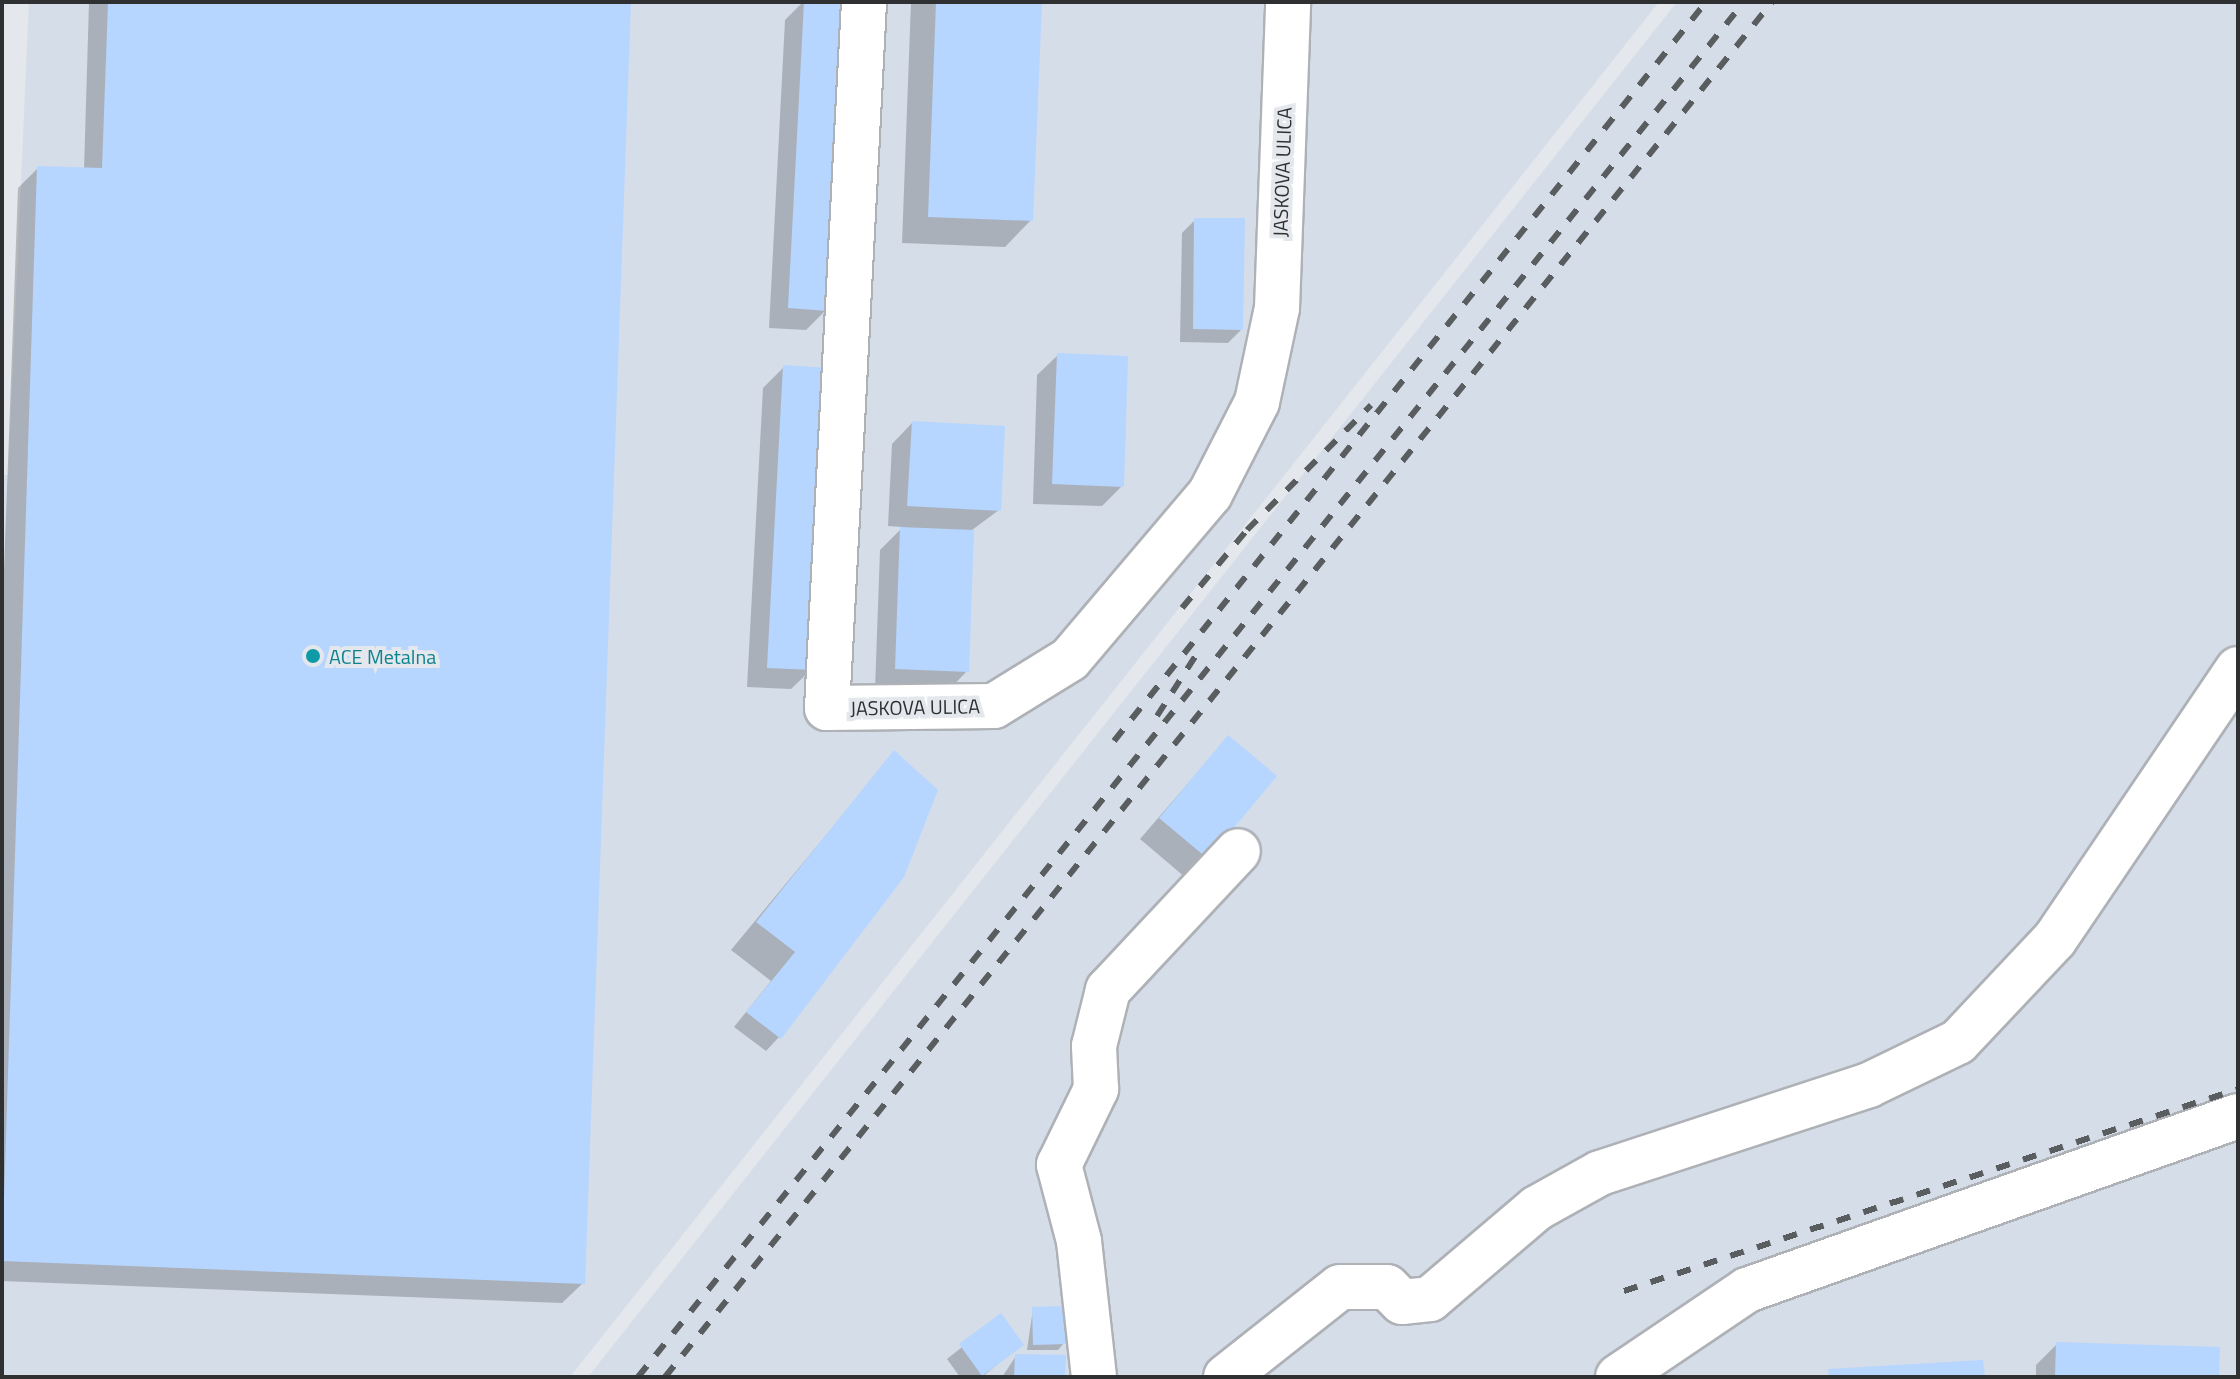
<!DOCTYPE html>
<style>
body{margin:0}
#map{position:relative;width:2240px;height:1379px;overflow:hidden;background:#e4e7ec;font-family:"Titillium Web",sans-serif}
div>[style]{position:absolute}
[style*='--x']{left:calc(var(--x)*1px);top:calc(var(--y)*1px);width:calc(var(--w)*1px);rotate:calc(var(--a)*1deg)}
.built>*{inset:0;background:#d5dde8}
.shadow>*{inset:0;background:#0003}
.building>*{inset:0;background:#b6d5ff}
.roads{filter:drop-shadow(2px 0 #aeb1b6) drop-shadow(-2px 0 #aeb1b6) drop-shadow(0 2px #aeb1b6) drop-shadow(0 -2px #aeb1b6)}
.minor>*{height:44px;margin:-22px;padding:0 22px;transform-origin:22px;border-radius:22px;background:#fff}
.rail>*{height:6px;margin-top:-3px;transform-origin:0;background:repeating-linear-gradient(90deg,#5a5d5f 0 14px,transparent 0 28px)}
.dots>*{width:22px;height:22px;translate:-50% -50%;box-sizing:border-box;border:4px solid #e4e7ec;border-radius:50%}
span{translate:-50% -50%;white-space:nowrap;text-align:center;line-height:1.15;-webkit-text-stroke:8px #e4e7ec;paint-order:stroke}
.street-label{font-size:20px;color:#2e3032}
.culture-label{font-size:20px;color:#0d838f}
.left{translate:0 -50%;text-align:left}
.frame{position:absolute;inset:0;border:4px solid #2e3032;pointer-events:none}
</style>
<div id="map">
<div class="built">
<i style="clip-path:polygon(29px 2px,1659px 2px,570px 1377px,2px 1377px,2px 475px,8px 475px)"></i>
<i style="clip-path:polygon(1677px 2px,2238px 2px,2238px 1377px,588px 1377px)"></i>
</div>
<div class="shadow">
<i style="clip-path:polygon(89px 2px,629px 2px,583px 1283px,562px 1303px,2px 1281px,2px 625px,18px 188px,38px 168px,84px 170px)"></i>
<i style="clip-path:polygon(803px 2px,842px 2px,826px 310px,806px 330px,769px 328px,785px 20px)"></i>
<i style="clip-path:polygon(911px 2px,1040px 2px,1031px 220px,1005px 247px,902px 243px)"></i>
<i style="clip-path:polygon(1195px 220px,1241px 330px,1228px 343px,1180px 342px,1182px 233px)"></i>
<i style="clip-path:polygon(1058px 355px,1122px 486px,1102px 506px,1033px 504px,1037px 375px)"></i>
<i style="clip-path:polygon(784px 367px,812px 669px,791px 689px,747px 687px,763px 388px)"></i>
<i style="clip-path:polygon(912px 423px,999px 510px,972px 530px,967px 671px,947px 692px,875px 689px,880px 550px,903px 527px,888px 526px,892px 444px)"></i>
<i style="clip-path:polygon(1228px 737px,1274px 776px,1186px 878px,1140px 839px)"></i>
<i style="clip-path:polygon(894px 753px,779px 1037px,766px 1051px,734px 1027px,771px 981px,731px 950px)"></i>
<i style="clip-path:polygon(1033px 1309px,1064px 1343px,1058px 1350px,1027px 1350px)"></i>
<i style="clip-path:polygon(1001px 1316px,1021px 1345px,982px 1377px,960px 1377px,947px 1359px)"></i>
<i style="clip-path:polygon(2057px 1344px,2217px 1377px,2036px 1377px,2036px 1365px)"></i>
<i style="clip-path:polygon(1016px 1356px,1063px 1377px,1002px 1377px)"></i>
</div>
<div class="building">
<i style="clip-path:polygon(108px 2px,631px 2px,585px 1284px,2px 1261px,37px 166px,102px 168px)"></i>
<i style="clip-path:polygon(804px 2px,844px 2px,828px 311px,788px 308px)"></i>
<i style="clip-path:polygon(936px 2px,1042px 2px,1033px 221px,928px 217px)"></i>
<i style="clip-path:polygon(1194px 218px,1245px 218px,1243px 330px,1193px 329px)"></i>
<i style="clip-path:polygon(1057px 353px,1128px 356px,1124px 487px,1052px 484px)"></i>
<i style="clip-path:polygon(783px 365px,829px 368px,814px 670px,767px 668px)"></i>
<i style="clip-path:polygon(912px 421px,1005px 426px,1001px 511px,907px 506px)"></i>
<i style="clip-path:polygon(900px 527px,974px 530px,969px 672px,895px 669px)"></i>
<i style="clip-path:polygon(1228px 735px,1277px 776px,1208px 859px,1159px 818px)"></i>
<i style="clip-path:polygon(894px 750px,938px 790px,904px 877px,781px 1039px,746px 1012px,795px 952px,756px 922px)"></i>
<i style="clip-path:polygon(1066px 1306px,1066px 1344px,1033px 1345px,1032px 1307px)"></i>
<i style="clip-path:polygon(1001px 1313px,1024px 1345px,982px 1376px,959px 1344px)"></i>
<i style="clip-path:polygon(2056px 1342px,2220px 1347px,2219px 1377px,2055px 1377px)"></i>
<i style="clip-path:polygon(1015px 1354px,1066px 1355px,1065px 1377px,1014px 1377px)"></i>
<i style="clip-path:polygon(1983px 1360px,1985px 1377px,1829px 1377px,1828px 1369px)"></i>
</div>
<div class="roads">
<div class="minor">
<i style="--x:864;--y:2;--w:707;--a:93"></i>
<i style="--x:827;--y:708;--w:167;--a:-0.7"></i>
<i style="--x:994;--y:706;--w:89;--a:-31.7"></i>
<i style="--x:1070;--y:659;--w:216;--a:-49.7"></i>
<i style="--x:1210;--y:494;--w:103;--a:-62.9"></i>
<i style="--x:1257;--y:402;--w:96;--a:-78"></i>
<i style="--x:1277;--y:308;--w:306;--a:-87.9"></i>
<i style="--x:1094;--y:1377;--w:137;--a:-96.3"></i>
<i style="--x:1079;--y:1241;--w:79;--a:-104.7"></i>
<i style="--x:1059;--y:1165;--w:85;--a:-64"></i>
<i style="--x:1096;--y:1089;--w:43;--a:-92.7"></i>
<i style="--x:1094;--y:1046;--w:58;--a:-76"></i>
<i style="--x:1108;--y:990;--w:190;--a:-46.9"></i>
<i style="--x:1226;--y:1377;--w:145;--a:-38.3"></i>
<i style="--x:1340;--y:1287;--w:47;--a:0"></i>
<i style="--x:1387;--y:1287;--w:21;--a:45"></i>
<i style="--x:1402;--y:1302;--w:28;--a:-6"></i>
<i style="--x:1430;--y:1299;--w:140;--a:-40.4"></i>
<i style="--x:1537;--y:1208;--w:72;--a:-29.1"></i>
<i style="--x:1600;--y:1173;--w:283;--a:-18.1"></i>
<i style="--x:1869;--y:1085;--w:99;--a:-25.8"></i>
<i style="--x:1958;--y:1042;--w:141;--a:-46.7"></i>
<i style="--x:2055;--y:939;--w:326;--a:-55.9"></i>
<i style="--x:1618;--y:1377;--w:156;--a:-34"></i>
<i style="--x:1747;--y:1290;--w:521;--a:-19.51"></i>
</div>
</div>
<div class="rail">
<i style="--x:1182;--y:608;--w:102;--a:-50.2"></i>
<i style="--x:1247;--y:530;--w:176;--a:-45.2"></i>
<i style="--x:1157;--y:716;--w:80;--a:-57.3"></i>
<i style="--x:1114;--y:741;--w:947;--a:-51.3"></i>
<i style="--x:1624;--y:1291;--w:646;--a:-18.21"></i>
<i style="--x:638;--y:1377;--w:1765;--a:-51.19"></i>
<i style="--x:665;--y:1377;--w:1765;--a:-51.16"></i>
</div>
<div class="dots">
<i style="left:313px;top:656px;background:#0f9aa8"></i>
</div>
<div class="street-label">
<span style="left:1282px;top:172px;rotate:-88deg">JASKOVA ULICA</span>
<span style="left:915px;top:707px;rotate:-1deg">JASKOVA ULICA</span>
</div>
<div class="culture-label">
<span class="left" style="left:329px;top:656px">ACE Metalna</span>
</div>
<div class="frame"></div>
</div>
